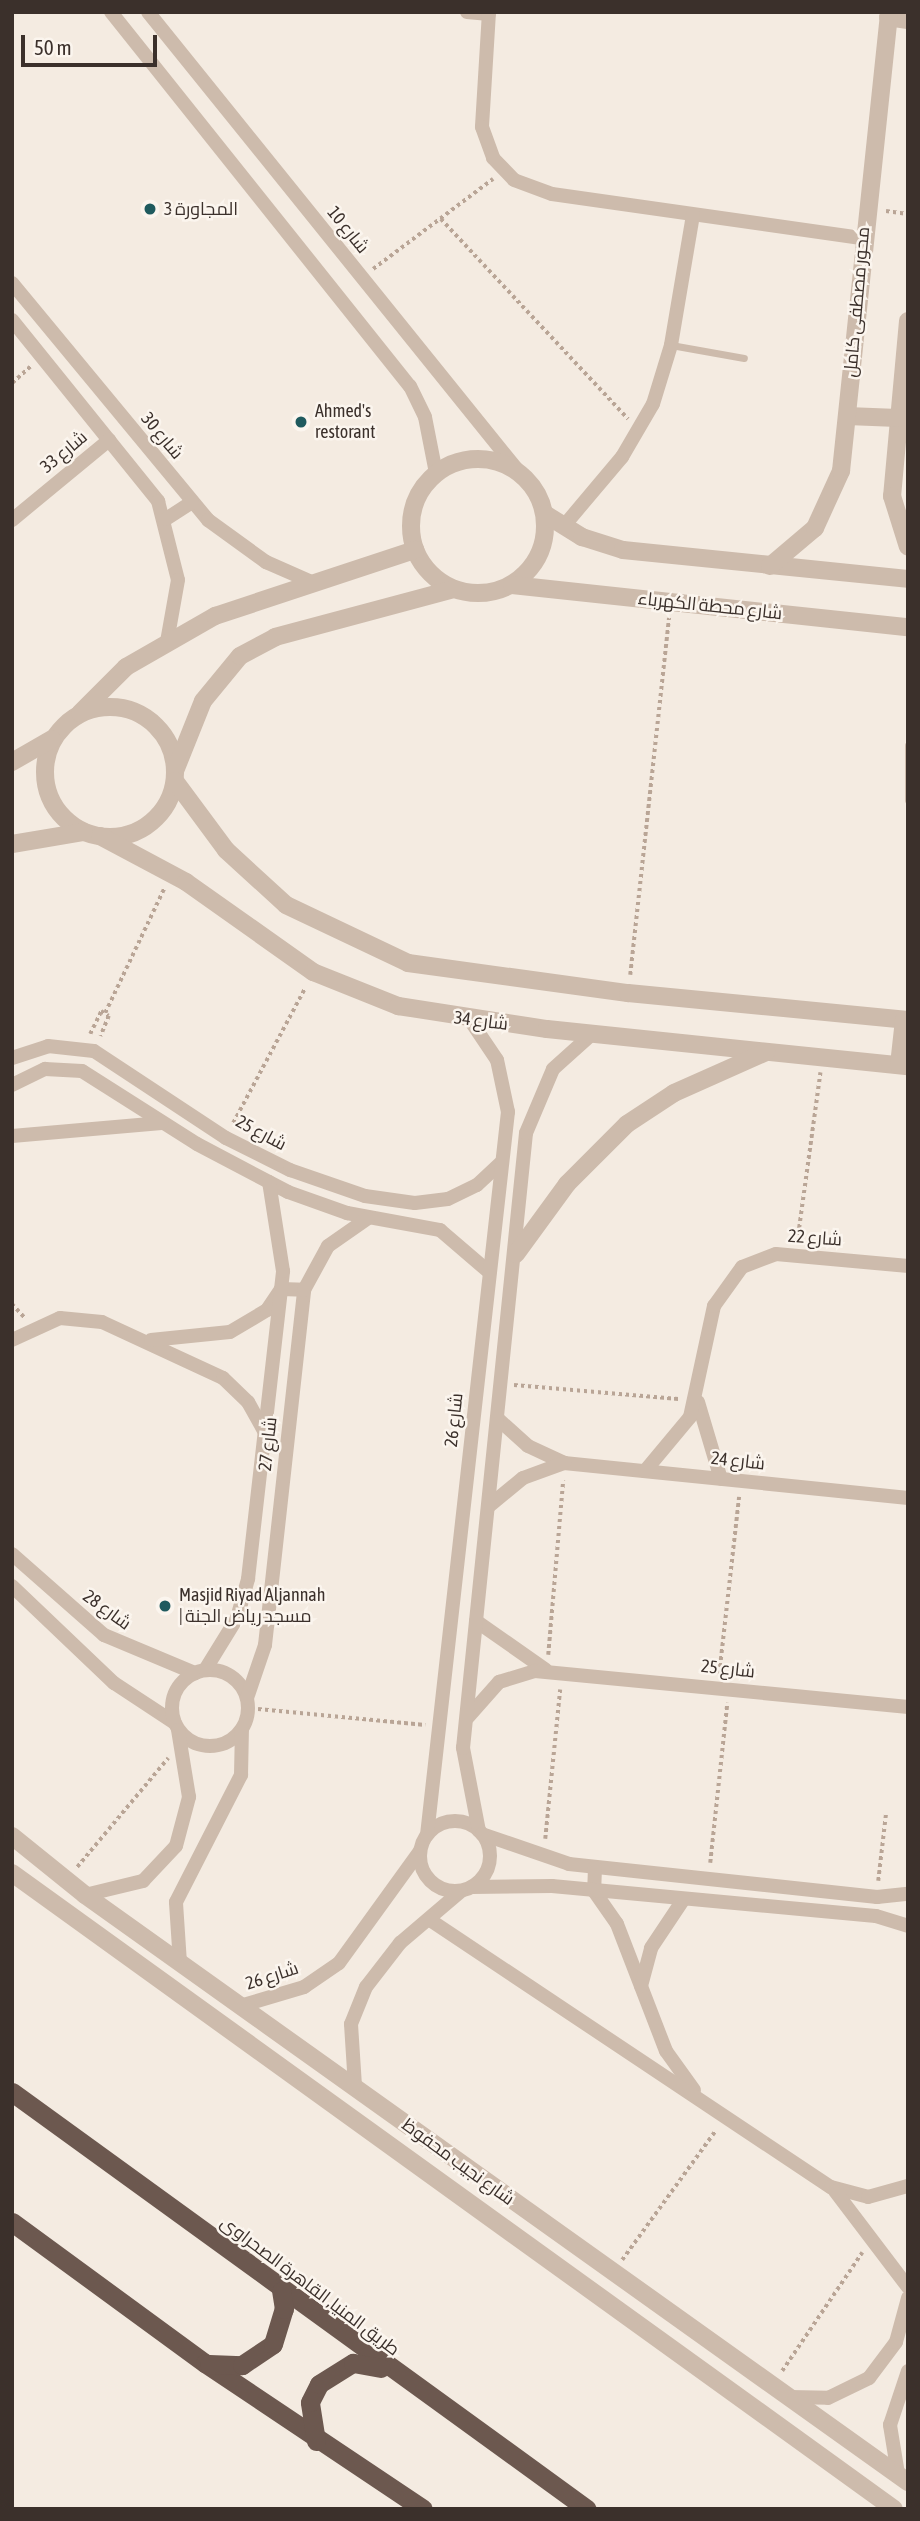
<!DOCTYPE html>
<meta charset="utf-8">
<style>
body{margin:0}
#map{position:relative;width:920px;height:2521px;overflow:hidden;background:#f4ebe1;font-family:"Asap Condensed",Cairo,sans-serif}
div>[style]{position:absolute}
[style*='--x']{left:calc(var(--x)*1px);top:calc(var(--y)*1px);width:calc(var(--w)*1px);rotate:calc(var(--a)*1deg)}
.path>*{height:3.5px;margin-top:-1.75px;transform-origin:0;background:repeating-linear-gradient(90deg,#b9a596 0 3.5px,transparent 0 7px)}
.service>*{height:7px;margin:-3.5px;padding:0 3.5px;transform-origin:3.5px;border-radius:3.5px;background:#cdbbac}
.minor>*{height:14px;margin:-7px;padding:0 7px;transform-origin:7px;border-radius:7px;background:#cdbbac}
.minor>.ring{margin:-7px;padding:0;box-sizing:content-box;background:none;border:14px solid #cdbbac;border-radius:50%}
.tertiary>*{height:18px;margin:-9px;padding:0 9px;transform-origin:9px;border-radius:9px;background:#cdbbac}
.tertiary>.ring{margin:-9px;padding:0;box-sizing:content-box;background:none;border:18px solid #cdbbac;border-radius:50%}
.trunk>*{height:19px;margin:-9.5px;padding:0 9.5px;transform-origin:9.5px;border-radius:9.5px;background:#6c584f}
.dots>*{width:19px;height:19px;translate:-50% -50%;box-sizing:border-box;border:4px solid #fbf5ee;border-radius:50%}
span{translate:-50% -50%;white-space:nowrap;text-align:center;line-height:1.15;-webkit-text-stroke:5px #fbf5ee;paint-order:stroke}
.poi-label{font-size:18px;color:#3b302b}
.left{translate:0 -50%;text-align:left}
.street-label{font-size:18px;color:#3b302b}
.frame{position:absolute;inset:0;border:14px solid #3b302b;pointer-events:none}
.scale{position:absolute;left:21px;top:35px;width:136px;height:32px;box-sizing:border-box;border:4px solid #3b302b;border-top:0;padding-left:9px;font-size:21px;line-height:24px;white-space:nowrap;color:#3b302b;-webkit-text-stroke:5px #fbf5ee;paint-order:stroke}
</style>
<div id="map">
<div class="path">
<i style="--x:886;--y:211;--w:22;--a:8"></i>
<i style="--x:441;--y:219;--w:274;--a:46.9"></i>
<i style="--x:373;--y:269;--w:150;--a:-36.9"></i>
<i style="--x:12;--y:383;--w:25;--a:-42"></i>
<i style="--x:630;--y:975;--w:359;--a:-83.8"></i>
<i style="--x:105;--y:1013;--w:137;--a:-64.6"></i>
<i style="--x:90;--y:1034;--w:25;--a:-64"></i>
<i style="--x:101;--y:1011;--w:9;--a:32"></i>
<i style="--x:109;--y:1016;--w:22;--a:112"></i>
<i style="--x:233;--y:1123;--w:153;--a:-61.9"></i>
<i style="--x:797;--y:1242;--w:171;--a:-82.2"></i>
<i style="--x:12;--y:1304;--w:19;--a:47"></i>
<i style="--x:514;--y:1385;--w:165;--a:4.9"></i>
<i style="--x:548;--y:1655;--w:175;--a:-85.1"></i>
<i style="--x:719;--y:1674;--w:178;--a:-83.6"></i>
<i style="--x:258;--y:1709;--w:168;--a:5.5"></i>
<i style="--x:545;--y:1839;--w:150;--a:-84.3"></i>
<i style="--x:710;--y:1863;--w:161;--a:-83.9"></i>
<i style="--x:77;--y:1867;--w:142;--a:-50.1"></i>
<i style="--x:878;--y:1881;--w:69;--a:-83.4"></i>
<i style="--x:622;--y:2260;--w:160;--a:-54.1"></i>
<i style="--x:782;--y:2371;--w:143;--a:-55.9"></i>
</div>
<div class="service">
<i style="--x:671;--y:345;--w:74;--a:10.1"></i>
<i style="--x:908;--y:745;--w:55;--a:90"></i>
</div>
<div class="minor">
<i style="--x:111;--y:12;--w:479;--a:51.4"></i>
<i style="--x:410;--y:386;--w:34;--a:64"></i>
<i style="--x:425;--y:417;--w:57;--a:78.9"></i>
<i style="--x:148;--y:12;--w:591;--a:51.11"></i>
<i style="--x:467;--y:12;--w:22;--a:5"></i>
<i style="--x:489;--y:12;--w:115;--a:93.5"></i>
<i style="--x:482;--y:127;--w:33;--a:70"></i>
<i style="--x:493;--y:158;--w:30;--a:46"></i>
<i style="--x:514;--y:180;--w:40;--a:20.2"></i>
<i style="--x:552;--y:194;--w:314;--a:8.1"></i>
<i style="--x:12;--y:283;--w:308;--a:50.4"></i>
<i style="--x:208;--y:520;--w:72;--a:35.9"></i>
<i style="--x:266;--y:562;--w:47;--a:23.8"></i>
<i style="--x:12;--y:320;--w:233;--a:51.1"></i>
<i style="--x:158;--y:501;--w:81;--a:75.8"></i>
<i style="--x:178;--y:580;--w:63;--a:100.1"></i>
<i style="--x:166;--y:519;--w:31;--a:-33"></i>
<i style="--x:12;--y:520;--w:126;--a:-39.5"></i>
<i style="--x:563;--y:527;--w:92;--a:-49.9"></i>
<i style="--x:622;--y:457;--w:61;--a:-59.7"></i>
<i style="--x:653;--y:404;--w:62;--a:-73"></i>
<i style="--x:671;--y:345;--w:132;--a:-80.4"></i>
<i style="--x:12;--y:1058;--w:38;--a:-18"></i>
<i style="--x:48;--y:1046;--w:46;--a:6.2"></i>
<i style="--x:94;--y:1051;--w:158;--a:33.4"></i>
<i style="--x:226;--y:1138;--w:72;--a:26.6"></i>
<i style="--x:290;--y:1170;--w:79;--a:19.1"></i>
<i style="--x:365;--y:1196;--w:50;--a:8"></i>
<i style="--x:415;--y:1203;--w:33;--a:-7"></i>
<i style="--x:448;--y:1199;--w:32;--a:-26"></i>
<i style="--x:477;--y:1185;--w:34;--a:-43"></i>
<i style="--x:12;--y:1085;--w:37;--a:-26"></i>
<i style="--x:45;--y:1069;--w:37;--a:3"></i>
<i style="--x:82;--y:1071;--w:136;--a:32.4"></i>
<i style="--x:197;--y:1144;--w:103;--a:27.8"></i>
<i style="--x:288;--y:1192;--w:63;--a:19.6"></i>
<i style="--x:347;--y:1213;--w:95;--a:10.4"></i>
<i style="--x:440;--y:1230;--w:65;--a:40.6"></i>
<i style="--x:12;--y:1136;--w:150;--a:-5"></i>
<i style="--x:12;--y:1340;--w:53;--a:-24.6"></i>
<i style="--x:60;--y:1318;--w:42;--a:5.4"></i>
<i style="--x:102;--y:1322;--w:133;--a:24.8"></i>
<i style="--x:223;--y:1378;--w:35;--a:44"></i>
<i style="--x:248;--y:1402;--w:33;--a:61"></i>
<i style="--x:151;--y:1340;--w:79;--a:-5.8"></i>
<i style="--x:230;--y:1332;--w:43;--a:-30.7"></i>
<i style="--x:267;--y:1310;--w:25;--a:-56"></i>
<i style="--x:281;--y:1289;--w:23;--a:2"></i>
<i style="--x:698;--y:1402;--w:80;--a:73.4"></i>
<i style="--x:498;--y:1419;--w:40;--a:42"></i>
<i style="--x:528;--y:1446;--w:40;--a:25"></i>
<i style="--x:564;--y:1463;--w:346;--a:5.8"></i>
<i style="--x:645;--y:1471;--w:70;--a:-50.2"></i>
<i style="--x:690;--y:1417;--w:114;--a:-77.8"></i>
<i style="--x:714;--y:1306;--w:48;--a:-54.3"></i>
<i style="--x:742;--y:1267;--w:36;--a:-21"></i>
<i style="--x:776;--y:1254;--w:133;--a:5.2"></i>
<i style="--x:489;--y:1506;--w:44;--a:-39.5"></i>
<i style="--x:523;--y:1478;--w:44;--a:-20.1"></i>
<i style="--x:12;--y:1554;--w:123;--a:41.4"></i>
<i style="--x:104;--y:1635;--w:99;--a:22.7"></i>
<i style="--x:12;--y:1586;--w:141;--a:43.6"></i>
<i style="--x:114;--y:1683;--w:73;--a:33.3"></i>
<i style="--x:476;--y:1621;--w:85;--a:35"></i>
<i class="ring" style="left:172px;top:1670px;width:62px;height:62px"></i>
<i style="--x:205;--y:1670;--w:61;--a:-58.4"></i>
<i style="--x:237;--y:1618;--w:41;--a:-74.2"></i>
<i style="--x:248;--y:1579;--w:310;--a:-83.5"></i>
<i style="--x:283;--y:1271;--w:90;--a:-98.9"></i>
<i style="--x:247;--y:1698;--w:56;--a:-71.2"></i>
<i style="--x:265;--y:1645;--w:357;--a:-83.7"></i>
<i style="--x:304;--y:1290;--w:50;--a:-61.4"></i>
<i style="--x:328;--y:1246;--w:49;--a:-35"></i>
<i style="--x:468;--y:1717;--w:47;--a:-48.5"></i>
<i style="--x:499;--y:1682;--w:38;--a:-17"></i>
<i style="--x:535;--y:1671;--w:375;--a:5.5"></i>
<i class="ring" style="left:420px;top:1821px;width:56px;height:56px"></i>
<i style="--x:479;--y:1831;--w:85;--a:-100.9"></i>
<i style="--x:463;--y:1748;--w:618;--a:-84.15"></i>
<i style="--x:526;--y:1133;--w:69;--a:-67.1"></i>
<i style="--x:553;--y:1069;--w:52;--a:-41.9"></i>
<i style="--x:482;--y:1834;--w:92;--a:19"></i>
<i style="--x:569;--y:1864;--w:310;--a:6.1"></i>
<i style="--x:877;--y:1897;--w:31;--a:-6"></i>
<i style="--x:427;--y:1835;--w:728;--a:-83.61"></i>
<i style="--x:508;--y:1112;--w:53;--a:-101.9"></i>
<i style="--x:497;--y:1060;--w:48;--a:-124"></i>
<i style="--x:595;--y:1867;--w:24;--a:92"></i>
<i style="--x:594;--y:1891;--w:40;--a:55.1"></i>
<i style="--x:617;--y:1924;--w:136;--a:68.9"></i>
<i style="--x:666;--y:2051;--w:48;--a:54.3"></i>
<i style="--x:472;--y:1887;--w:80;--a:-0.7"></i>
<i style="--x:552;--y:1886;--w:325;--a:5.3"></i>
<i style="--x:876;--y:1916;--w:34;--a:17"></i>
<i style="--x:85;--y:1895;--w:60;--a:-13.6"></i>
<i style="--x:143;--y:1881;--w:48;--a:-46.7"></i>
<i style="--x:176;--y:1846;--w:51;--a:-75.1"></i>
<i style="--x:189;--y:1797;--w:68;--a:-99.3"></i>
<i style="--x:430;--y:1920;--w:482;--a:33.7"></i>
<i style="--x:831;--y:2187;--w:38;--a:15"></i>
<i style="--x:868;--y:2197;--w:41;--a:-15.4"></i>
<i style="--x:180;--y:1963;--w:61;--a:-93.8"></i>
<i style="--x:176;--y:1902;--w:143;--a:-62.9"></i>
<i style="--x:241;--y:1775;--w:46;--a:-88.8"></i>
<i style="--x:641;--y:1986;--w:39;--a:-75"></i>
<i style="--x:651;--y:1948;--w:58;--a:-56.3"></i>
<i style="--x:240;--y:2006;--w:67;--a:-16.5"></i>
<i style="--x:304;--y:1987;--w:42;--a:-34.4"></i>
<i style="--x:339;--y:1963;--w:138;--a:-54.1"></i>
<i style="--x:355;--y:2086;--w:62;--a:-93.7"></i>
<i style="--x:351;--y:2024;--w:40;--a:-68"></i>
<i style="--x:366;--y:1987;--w:56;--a:-52.3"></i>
<i style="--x:400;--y:1943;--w:80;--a:-40.4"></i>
<i style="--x:835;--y:2191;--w:121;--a:52.8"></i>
<i style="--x:789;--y:2397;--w:39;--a:1"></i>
<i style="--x:828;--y:2398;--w:46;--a:-26"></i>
<i style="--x:869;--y:2378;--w:45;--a:-53.1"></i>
<i style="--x:896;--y:2342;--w:46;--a:-74.7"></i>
<i style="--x:898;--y:2474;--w:50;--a:-99.3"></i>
<i style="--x:890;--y:2425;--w:57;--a:-71.6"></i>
</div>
<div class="tertiary">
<i style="--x:888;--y:17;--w:20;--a:9"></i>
<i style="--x:908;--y:321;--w:176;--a:95.2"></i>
<i style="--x:892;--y:496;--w:53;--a:72.6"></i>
<i style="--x:847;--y:416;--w:51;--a:2.2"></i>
<i class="ring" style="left:411px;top:459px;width:116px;height:116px"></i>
<i style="--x:545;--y:514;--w:44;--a:31.9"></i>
<i style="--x:582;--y:537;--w:43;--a:17.6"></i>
<i style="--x:623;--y:550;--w:286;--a:5.8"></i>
<i style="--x:770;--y:566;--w:59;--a:-40.2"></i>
<i style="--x:815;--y:528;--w:63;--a:-65.5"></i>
<i style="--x:841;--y:471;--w:462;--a:-84"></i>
<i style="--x:512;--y:585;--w:398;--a:6.1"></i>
<i class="ring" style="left:45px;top:707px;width:112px;height:112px"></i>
<i style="--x:80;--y:713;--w:65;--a:-45"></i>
<i style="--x:126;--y:667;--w:103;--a:-29.8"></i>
<i style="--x:215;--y:616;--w:211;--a:-18.3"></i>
<i style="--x:12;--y:762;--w:46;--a:-29.9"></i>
<i style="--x:175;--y:771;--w:75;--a:-68.2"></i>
<i style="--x:203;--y:701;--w:58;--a:-50.6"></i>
<i style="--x:240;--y:656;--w:40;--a:-28"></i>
<i style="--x:275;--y:637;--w:185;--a:-15"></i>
<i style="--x:175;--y:781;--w:86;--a:53.5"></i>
<i style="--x:226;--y:850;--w:81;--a:42.5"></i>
<i style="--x:286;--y:905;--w:135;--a:25.4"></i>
<i style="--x:408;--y:963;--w:222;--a:7.8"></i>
<i style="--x:628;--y:993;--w:281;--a:5.5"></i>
<i style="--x:100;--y:836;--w:98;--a:28.1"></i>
<i style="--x:186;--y:882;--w:156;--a:35.3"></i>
<i style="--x:313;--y:972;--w:92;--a:21.8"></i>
<i style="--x:398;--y:1006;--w:151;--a:8.8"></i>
<i style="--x:547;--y:1029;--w:363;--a:5.9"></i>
<i style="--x:12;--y:844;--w:73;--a:-9.5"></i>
<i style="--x:899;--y:1065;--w:45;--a:-83.7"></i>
<i style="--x:516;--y:1254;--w:87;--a:-53.9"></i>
<i style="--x:567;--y:1184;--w:85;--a:-45"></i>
<i style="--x:627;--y:1124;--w:56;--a:-33.4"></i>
<i style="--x:674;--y:1093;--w:101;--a:-24"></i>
<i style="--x:12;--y:1836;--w:94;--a:38.9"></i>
<i style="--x:85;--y:1895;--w:1011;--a:35.5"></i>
<i style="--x:12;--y:1873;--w:1087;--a:35.79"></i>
</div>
<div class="trunk">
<i style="--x:12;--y:2092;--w:710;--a:35.95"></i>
<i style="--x:12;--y:2222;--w:239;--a:36.2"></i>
<i style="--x:205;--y:2363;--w:262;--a:33.8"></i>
<i style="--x:209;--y:2364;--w:33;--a:2"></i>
<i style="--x:242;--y:2365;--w:37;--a:-34"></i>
<i style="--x:273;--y:2344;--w:37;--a:-73"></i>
<i style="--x:284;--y:2309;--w:18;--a:-99"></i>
<i style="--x:316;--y:2441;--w:39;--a:-99"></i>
<i style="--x:310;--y:2402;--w:20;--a:-63"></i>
<i style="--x:319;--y:2384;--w:40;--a:-32"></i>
<i style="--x:353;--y:2363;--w:28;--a:10"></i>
</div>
<div class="dots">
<i style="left:150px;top:209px;background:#1f5a5e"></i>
<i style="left:301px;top:422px;background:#1f5a5e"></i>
<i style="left:165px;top:1606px;background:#1f5a5e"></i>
</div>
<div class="poi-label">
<span class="left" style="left:164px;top:209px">المجاورة 3</span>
<span class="left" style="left:315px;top:422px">Ahmed's<br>restorant</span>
<span class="left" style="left:179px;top:1606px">Masjid Riyad Aljannah<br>| مسجد رياض الجنة</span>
</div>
<div class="street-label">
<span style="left:348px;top:230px;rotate:51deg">شارع 10</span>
<span style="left:857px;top:302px;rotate:-85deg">محور مصطفى كامل</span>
<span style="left:162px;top:436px;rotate:50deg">شارع 30</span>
<span style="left:64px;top:452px;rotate:-40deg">شارع 33</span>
<span style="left:710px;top:606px;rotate:6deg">شارع محطة الكهرباء</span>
<span style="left:481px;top:1021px;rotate:7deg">شارع 34</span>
<span style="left:261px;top:1133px;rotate:28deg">شارع 25</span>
<span style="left:815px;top:1238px;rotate:4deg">شارع 22</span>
<span style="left:454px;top:1420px;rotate:-84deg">شارع 26</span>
<span style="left:268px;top:1444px;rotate:-84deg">شارع 27</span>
<span style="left:738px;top:1461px;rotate:6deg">شارع 24</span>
<span style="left:107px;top:1610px;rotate:36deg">شارع 28</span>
<span style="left:728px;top:1669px;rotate:6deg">شارع 25</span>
<span style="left:272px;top:1976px;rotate:-18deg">شارع 26</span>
<span style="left:458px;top:2162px;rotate:36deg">شارع نجيب محفوظ</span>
<span style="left:310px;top:2286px;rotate:37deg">طريق المنيا, القاهرة الصحراوى</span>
</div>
<div class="frame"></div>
<div class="scale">50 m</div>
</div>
